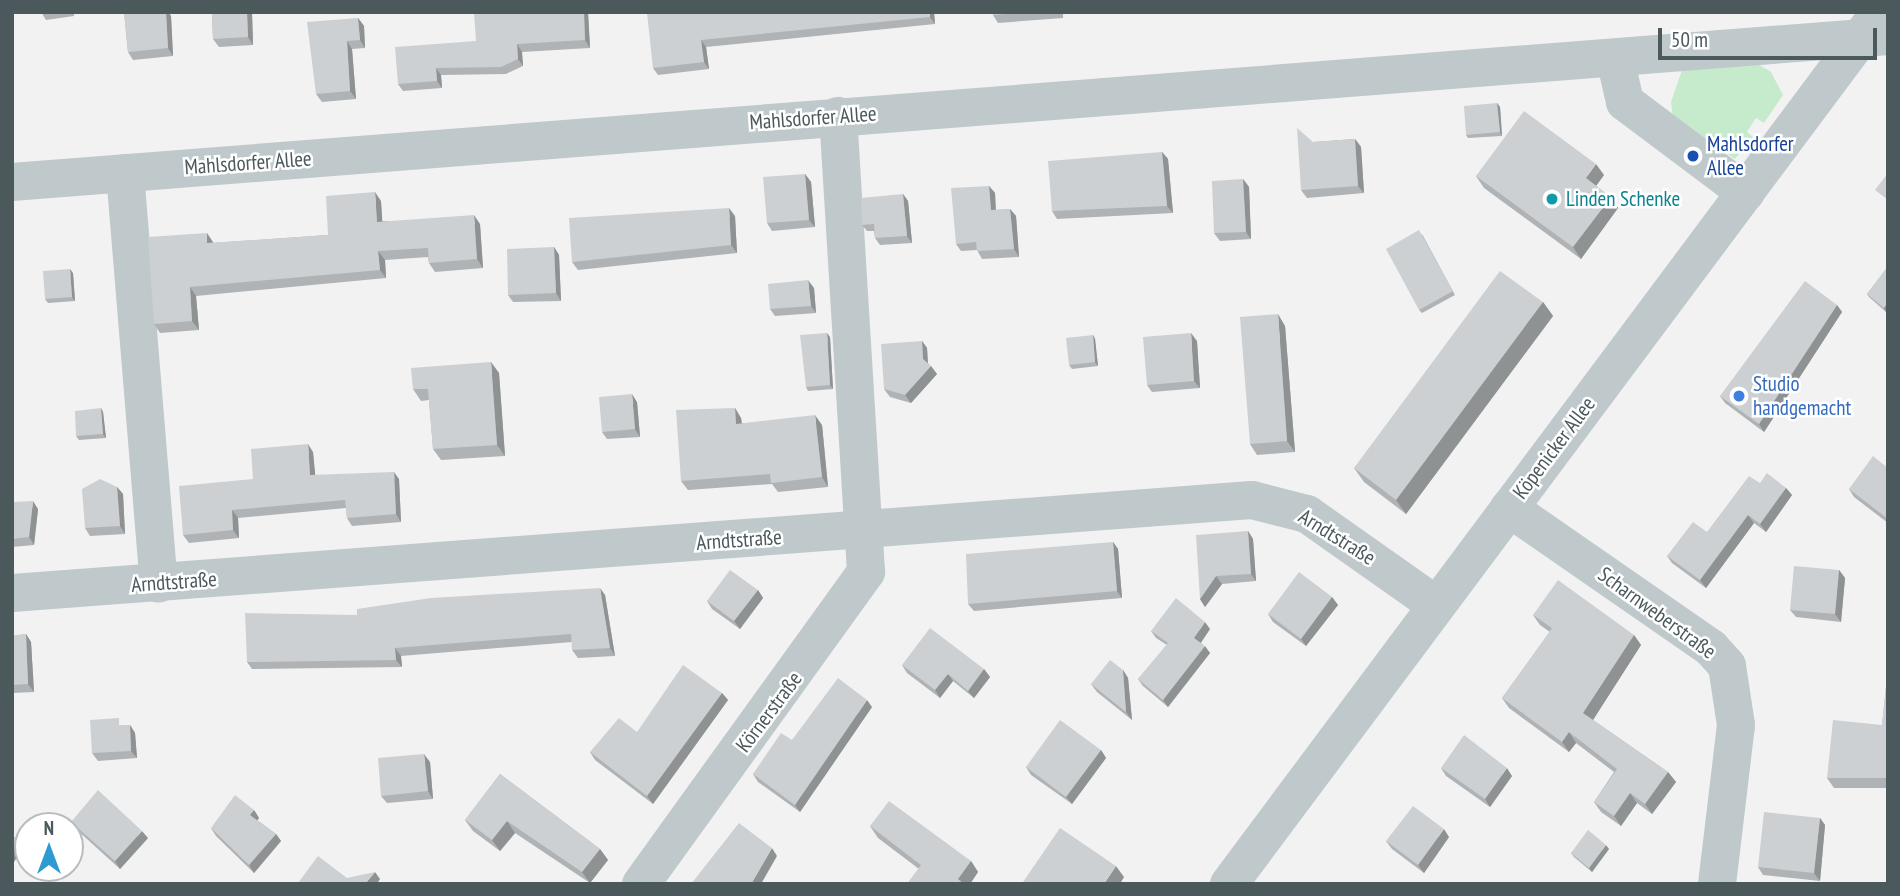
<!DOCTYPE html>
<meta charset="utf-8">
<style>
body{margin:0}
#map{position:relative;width:1900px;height:896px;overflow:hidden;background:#f3f2f2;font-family:"PT Sans Narrow",sans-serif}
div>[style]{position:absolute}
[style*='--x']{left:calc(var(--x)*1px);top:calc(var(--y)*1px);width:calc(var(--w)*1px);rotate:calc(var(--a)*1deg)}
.green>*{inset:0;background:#c6ebcc}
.minor>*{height:38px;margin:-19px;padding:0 19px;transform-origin:19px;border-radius:19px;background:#bfc9cc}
.wall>*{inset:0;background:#afb3b5}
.shaded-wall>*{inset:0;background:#8f9293}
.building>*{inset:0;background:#ccd0d2}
.dots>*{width:19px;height:19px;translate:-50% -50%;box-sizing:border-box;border:4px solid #fff;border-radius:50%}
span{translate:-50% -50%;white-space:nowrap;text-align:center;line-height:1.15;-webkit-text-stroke:5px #fff;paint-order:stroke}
.street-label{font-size:21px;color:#4b595d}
.transit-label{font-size:21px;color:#164399}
.left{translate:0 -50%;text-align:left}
.culture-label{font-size:21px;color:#0d838f}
.shop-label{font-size:21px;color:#366cbe}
.frame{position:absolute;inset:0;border:14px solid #4b595d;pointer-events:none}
.north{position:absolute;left:14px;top:812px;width:70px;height:70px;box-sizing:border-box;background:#fff;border:2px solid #b7bdbe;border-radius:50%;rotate:0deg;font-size:19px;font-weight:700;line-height:28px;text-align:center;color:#4b595d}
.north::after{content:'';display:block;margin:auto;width:24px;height:32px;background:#2d9ad2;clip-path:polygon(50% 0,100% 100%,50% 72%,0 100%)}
.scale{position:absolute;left:1658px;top:28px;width:219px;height:32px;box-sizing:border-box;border:4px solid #4b595d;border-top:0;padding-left:9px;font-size:21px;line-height:24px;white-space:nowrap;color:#4b595d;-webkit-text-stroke:5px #fff;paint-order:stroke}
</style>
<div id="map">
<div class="green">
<i style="clip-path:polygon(1758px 64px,1771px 72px,1783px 95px,1764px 123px,1756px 118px,1747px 132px,1753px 137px,1735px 159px,1673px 118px,1671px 102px,1682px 70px)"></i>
</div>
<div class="minor">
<i style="--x:1615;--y:58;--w:45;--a:77.2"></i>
<i style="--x:1625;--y:102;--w:151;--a:36.9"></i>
<i style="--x:125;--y:173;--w:412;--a:85.3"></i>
<i style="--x:12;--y:182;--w:1882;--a:-4.45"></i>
<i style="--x:1509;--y:508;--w:246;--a:34.7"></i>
<i style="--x:1711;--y:648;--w:24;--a:48"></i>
<i style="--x:1727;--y:666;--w:60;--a:81.3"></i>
<i style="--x:1736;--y:725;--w:160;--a:96.8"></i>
<i style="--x:12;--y:593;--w:1243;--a:-4.29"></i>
<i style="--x:1252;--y:500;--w:57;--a:14.3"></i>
<i style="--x:1307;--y:514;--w:158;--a:35.2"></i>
<i style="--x:641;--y:884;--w:385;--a:-54.2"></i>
<i style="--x:866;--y:572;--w:457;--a:-93.5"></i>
<i style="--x:1229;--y:884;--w:1073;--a:-53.26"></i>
</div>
<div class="wall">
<i style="clip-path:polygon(41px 12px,74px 12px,74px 16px,46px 20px)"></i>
<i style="clip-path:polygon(124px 12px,168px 12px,171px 16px,173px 56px,133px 60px,128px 52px)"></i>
<i style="clip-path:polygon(212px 12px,252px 12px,253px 45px,219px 47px,213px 39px)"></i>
<i style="clip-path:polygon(588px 12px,590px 48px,522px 52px,523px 66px,506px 74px,441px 75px,442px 88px,403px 91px,398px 84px,476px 41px)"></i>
<i style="clip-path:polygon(653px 12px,934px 12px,935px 24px,706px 47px,709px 69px,658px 75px,653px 68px)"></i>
<i style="clip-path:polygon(992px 12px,1063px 12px,1063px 18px,998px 23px,993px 15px)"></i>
<i style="clip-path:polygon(358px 18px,364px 26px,365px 48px,352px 49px,356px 99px,322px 102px,316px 94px)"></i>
<i style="clip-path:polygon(1497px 103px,1500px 107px,1502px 136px,1468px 138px,1466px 135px)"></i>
<i style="clip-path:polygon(1355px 139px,1361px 147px,1364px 193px,1307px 198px,1301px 190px,1313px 142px)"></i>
<i style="clip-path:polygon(1162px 152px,1168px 159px,1173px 213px,1057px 219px,1052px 211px)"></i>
<i style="clip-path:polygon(805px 174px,811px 182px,815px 227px,772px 231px,767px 223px)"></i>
<i style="clip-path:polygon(1604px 175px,1596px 186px,1618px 208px,1581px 259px,1484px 188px,1476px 176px)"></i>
<i style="clip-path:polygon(1243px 179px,1249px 187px,1251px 239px,1220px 241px,1214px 233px)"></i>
<i style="clip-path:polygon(989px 186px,995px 193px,996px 210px,1010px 209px,1016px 216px,1019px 257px,982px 259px,977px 250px,961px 251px,956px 244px)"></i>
<i style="clip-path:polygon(903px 194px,908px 201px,912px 243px,880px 245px,875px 238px,874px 231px,867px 231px,862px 225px)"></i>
<i style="clip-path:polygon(381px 201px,382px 221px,480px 224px,483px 268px,435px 272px,429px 263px,428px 257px,385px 260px,386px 278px,196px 296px,199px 330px,160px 333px,154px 324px,213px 242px,213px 243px,328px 235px)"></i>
<i style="clip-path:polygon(735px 216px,737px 253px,578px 270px,572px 262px)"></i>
<i style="clip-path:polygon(1422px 234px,1455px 295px,1422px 313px,1419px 310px)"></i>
<i style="clip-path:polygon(554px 247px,559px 255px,561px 301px,513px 302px,508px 295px)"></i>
<i style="clip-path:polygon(1886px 269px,1886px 312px,1869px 297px,1867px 294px)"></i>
<i style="clip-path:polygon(73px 273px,75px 301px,48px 303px,45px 299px)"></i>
<i style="clip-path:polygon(814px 288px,816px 313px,775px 316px,770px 309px)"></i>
<i style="clip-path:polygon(1543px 302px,1553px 316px,1406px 514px,1364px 482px,1354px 468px)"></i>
<i style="clip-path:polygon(1837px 305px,1842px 312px,1764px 432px,1725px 403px,1720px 396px)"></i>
<i style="clip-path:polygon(1285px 326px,1295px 452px,1257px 455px,1250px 444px)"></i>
<i style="clip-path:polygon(1093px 335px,1095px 339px,1098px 366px,1072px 369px,1069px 365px)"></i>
<i style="clip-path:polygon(830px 337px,833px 389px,808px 391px,806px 387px)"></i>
<i style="clip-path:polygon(922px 341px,927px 348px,928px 363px,937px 374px,911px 403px,890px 397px,884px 389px)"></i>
<i style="clip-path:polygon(1197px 341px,1200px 388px,1152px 392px,1147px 385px)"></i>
<i style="clip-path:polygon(499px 373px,505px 456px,441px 460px,433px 449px,429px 400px,421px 401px,413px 389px)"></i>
<i style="clip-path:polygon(637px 402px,640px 437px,607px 439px,602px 432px)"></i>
<i style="clip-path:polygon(101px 408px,103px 412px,106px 438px,79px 440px,76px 436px)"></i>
<i style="clip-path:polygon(735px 408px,741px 418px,742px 423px,822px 425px,828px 487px,778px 492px,772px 484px,688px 490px,681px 481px)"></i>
<i style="clip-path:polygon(313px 452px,315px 475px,399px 479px,401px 522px,352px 526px,347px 518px,346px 508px,238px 518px,239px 538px,189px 543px,183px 535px,253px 479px)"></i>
<i style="clip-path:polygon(1888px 468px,1888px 523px,1854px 497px,1849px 489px)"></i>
<i style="clip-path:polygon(1760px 483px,1786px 488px,1792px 495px,1766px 532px,1754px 523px,1706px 588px,1672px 563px,1667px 556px,1707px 532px)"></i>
<i style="clip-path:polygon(117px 487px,123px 494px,125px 534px,90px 536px,85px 528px)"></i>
<i style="clip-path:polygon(12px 502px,38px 509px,34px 545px,12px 547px)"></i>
<i style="clip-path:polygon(1248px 531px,1253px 539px,1256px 581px,1222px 584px,1205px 607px,1200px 599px)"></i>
<i style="clip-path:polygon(1113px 542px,1118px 549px,1122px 598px,974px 611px,968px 604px)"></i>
<i style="clip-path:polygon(1839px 570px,1845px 578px,1841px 622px,1796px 617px,1790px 610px)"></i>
<i style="clip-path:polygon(758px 590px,763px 598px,740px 629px,712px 609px,707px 601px)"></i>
<i style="clip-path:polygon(605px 595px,615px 656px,578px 658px,572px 650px,572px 642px,401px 656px,402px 667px,252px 669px,247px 662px)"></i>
<i style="clip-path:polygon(1332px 597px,1338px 605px,1306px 646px,1273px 622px,1268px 614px)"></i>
<i style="clip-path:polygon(1533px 615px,1634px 635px,1641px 645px,1593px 720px,1668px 772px,1676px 782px,1652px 814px,1637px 803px,1621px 826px,1601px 812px,1594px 802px,1614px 772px,1576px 743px,1569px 752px,1509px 708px,1502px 698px,1550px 632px,1540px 625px)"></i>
<i style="clip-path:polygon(1210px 629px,1201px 643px,1210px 653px,1168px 707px,1143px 686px,1138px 679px,1167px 645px,1156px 638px,1151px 631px)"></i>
<i style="clip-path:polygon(26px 634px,31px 642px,34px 692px,12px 693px,12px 636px)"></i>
<i style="clip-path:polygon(902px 665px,984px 669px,990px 677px,974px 698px,953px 681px,940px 698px,907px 673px)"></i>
<i style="clip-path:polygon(1888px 668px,1888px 788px,1834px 788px,1827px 778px,1882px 725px)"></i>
<i style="clip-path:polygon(1123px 670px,1128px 678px,1132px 720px,1097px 692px,1091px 684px)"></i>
<i style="clip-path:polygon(722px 693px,728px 700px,653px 804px,595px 760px,590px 752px,637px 732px)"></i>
<i style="clip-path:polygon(872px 707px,800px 812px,758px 782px,753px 774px,792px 740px)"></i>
<i style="clip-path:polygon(130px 725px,135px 733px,137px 758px,98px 761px,92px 753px)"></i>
<i style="clip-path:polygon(1101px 750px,1106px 758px,1072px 804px,1031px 775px,1026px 767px)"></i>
<i style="clip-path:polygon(430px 762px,433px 799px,387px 803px,381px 796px)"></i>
<i style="clip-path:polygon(1441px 768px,1512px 776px,1490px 807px,1446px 776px)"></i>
<i style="clip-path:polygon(500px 774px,600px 849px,608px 860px,590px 883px,515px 833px,500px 851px,473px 831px,465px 820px)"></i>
<i style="clip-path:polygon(254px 810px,259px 818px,257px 820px,276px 834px,281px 841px,254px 873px,216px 836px,211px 828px)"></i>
<i style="clip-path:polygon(1820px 818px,1825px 825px,1820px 881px,1763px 875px,1758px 867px)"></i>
<i style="clip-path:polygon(71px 822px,148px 838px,120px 869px,76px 829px)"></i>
<i style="clip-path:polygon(870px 826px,971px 861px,978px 872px,970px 884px,907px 884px,919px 869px,878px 838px)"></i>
<i style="clip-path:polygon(1449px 837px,1424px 873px,1392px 849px,1386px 841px)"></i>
<i style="clip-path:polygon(1609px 849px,1592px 872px,1574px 857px,1571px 853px)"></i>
</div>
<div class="shaded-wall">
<i style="clip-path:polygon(166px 12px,168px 12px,171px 16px,173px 56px,168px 48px)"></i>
<i style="clip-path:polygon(247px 12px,252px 12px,253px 45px,248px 37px)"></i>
<i style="clip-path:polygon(584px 12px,588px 12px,590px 48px,585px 40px)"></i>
<i style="clip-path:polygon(930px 12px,934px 12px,935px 24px,930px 17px)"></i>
<i style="clip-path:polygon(358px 18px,364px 26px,365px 48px,360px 40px)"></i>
<i style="clip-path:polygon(701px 40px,706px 47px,709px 69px,704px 62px)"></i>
<i style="clip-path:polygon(347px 41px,352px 49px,356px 99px,350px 91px)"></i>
<i style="clip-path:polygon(517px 44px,522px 52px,523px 66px,518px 59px)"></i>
<i style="clip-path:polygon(436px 68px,441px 75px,442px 88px,437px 81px)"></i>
<i style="clip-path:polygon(1497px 103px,1500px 107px,1502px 136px,1500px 132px)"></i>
<i style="clip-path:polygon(1355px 139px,1361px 147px,1364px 193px,1358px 186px)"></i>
<i style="clip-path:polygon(1162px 152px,1168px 159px,1173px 213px,1167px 206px)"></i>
<i style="clip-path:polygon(1596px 164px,1604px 175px,1593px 190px,1586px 178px)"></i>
<i style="clip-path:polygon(805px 174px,811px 182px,815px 227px,809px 220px)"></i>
<i style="clip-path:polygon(1243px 179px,1249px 187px,1251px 239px,1246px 232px)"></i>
<i style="clip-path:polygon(989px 186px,995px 193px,996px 218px,991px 210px)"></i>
<i style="clip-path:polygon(375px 192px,381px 201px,383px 231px,377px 222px)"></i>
<i style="clip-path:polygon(903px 194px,908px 201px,912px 243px,907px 236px)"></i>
<i style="clip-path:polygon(1611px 197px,1618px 208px,1581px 259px,1573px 247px)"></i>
<i style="clip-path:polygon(729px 208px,735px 216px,737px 253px,731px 245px)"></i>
<i style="clip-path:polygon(1010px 209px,1016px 216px,1019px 257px,1014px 249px)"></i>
<i style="clip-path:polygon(474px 215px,480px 224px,483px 268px,477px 259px)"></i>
<i style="clip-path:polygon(207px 233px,213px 242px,214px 252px,207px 243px)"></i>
<i style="clip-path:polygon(554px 247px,559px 255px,561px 301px,556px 293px)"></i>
<i style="clip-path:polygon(378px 251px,385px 260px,386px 278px,380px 270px)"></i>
<i style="clip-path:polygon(70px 269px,73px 273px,75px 301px,72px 297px)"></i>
<i style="clip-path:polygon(808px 280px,814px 288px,816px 313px,811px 306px)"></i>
<i style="clip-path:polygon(190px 287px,196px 296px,199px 330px,192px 321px)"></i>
<i style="clip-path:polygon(1543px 302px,1553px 316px,1406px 514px,1396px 500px)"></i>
<i style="clip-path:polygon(1888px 302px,1888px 310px,1886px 312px,1884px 308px)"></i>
<i style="clip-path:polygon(1837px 305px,1842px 312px,1764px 432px,1759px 424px)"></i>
<i style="clip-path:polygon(1278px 314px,1285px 326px,1295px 452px,1287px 441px)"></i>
<i style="clip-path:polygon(827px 333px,830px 337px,833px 389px,830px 385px)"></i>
<i style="clip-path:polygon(1191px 333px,1197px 341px,1200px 388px,1194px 381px)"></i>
<i style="clip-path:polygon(1093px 335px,1095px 339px,1098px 366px,1095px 362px)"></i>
<i style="clip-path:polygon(922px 341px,927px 348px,928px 366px,923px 359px)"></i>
<i style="clip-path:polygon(491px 362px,499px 373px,505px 456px,497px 445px)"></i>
<i style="clip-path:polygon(931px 366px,937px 374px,911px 403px,905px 395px)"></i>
<i style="clip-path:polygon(632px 394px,637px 402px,640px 437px,635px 429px)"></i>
<i style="clip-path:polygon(101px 408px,103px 412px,106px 438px,103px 434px)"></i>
<i style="clip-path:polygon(735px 408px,741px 418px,743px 433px,736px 424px)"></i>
<i style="clip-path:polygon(815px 415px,822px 425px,828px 487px,822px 477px)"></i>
<i style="clip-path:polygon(308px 444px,313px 452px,316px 483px,310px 475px)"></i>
<i style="clip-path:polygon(394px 472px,399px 479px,401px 522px,396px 514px)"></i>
<i style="clip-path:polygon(117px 487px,123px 494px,125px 534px,120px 526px)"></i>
<i style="clip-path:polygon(1786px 488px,1792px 495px,1766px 532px,1760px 524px)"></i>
<i style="clip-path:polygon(33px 501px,38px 509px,34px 545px,29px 537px)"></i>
<i style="clip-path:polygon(232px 510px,238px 518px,239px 538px,233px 530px)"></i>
<i style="clip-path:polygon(1748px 515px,1754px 523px,1706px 588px,1700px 580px)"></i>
<i style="clip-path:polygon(1248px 531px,1253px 539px,1256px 581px,1251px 574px)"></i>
<i style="clip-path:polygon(1113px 542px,1118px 549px,1122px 598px,1117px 591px)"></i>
<i style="clip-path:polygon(1839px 570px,1845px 578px,1841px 622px,1835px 614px)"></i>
<i style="clip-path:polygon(1216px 576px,1222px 584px,1205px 607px,1200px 599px)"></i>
<i style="clip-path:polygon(600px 588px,605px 595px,615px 656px,610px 648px)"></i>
<i style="clip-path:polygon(758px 590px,763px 598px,740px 629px,734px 621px)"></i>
<i style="clip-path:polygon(1332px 597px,1338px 605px,1306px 646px,1301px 639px)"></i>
<i style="clip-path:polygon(1205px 622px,1210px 629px,1199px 645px,1194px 638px)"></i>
<i style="clip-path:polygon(26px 634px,31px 642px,34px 692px,28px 684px)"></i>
<i style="clip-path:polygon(1634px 635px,1641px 645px,1591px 723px,1583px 713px)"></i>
<i style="clip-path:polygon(1205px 646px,1210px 653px,1168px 707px,1163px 700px)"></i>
<i style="clip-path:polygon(395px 648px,401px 656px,402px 667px,396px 660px)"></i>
<i style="clip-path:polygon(984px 669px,990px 677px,974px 698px,968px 691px)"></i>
<i style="clip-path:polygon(1123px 670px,1128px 678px,1132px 720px,1126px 712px)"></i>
<i style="clip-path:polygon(948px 674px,953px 681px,940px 698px,935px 690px)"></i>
<i style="clip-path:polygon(722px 693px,728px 700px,653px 804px,647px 796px)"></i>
<i style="clip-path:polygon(867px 700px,872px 707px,800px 812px,795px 805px)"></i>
<i style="clip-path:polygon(130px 725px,135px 733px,137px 758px,131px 751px)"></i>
<i style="clip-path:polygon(1569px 732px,1576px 743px,1569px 752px,1562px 742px)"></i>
<i style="clip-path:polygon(1101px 750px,1106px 758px,1072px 804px,1066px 797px)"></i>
<i style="clip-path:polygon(424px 754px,430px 762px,433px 799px,428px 791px)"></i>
<i style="clip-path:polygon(1507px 768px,1512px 776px,1490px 807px,1485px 799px)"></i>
<i style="clip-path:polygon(1668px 772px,1676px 782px,1652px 814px,1645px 804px)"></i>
<i style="clip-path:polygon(1630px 793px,1637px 803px,1621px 826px,1614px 816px)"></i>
<i style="clip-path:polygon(254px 810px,259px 818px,256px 822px,250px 815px)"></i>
<i style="clip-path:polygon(1820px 818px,1825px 825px,1820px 881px,1814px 873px)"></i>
<i style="clip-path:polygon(507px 821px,515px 833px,500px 851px,492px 840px)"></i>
<i style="clip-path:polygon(1444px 829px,1449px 837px,1424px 873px,1418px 865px)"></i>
<i style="clip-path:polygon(142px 831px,148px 838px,120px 869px,115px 861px)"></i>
<i style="clip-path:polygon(276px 834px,281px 841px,254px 873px,249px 865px)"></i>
<i style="clip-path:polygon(19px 840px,24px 847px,12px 865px,12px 849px)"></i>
<i style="clip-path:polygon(1606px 845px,1609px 849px,1592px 872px,1589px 868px)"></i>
<i style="clip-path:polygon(772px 848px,777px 856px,761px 884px,751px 884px)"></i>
<i style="clip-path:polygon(600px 849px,608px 860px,590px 883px,582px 872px)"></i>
<i style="clip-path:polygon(971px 861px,978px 872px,970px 884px,961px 884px,958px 879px)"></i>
<i style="clip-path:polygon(1116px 866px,1124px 877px,1120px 884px,1104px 884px)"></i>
<i style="clip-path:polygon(375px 872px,380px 879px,377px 884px,365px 884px)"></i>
</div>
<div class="building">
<i style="clip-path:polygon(124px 12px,166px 12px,168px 48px,128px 52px)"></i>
<i style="clip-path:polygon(212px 12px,247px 12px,248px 37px,213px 39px)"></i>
<i style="clip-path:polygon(474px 12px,584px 12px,585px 40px,517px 44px,518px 59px,501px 67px,436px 68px,437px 81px,398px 84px,395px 47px,476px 41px)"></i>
<i style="clip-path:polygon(653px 12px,930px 12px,930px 17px,701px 40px,704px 62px,653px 68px,647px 13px)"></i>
<i style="clip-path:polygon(992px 12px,1036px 12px,993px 15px)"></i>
<i style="clip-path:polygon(358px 18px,360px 40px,347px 41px,350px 91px,316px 94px,307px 22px)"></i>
<i style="clip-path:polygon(1497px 103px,1500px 132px,1466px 135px,1464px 106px)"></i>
<i style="clip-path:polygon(1524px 111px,1596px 164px,1586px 178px,1611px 197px,1573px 247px,1476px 176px)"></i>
<i style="clip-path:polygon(1297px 128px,1313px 142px,1355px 139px,1358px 186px,1301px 190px)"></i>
<i style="clip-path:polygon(1162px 152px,1167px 206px,1052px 211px,1048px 161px)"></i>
<i style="clip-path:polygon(1888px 173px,1888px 200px,1875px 190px)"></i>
<i style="clip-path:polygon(805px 174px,809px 220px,767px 223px,763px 177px)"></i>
<i style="clip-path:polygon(1243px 179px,1246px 232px,1214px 233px,1212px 181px)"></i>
<i style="clip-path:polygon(989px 186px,991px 210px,1010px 209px,1014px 249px,977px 251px,976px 242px,956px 244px,951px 188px)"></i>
<i style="clip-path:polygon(375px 192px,377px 222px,474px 215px,477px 259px,429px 263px,428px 248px,378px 251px,380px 270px,190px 287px,192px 321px,154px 324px,148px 237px,207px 233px,207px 243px,328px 235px,326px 196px)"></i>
<i style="clip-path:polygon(903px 194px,907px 236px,875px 238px,874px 224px,862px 225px,861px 198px)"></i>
<i style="clip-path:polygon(729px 208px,731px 245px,572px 262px,569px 218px)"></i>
<i style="clip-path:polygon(1419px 230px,1453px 291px,1419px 310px,1386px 249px)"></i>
<i style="clip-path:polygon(554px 247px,556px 293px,508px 295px,507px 249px)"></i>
<i style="clip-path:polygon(70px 269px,72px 297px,45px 299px,43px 271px)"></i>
<i style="clip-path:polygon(1886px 269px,1888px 270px,1888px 302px,1884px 308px,1867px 294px)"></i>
<i style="clip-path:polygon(1500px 271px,1543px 302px,1396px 500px,1354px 468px)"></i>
<i style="clip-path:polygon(808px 280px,811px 306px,770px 309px,768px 284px)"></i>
<i style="clip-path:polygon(1805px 281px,1837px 305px,1759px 424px,1720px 396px)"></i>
<i style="clip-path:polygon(1278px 314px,1287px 441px,1250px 444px,1240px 317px)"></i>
<i style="clip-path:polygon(827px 333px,830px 385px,806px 387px,800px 335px)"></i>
<i style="clip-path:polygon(1191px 333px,1194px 381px,1147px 385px,1143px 337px)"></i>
<i style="clip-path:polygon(1093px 335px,1095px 362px,1069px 365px,1066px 338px)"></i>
<i style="clip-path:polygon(922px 341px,923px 359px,931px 366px,905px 395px,884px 389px,881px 344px)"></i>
<i style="clip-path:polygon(491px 362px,497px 445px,433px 449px,428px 389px,413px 389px,411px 368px)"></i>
<i style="clip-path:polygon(632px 394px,635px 429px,602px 432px,599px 397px)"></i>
<i style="clip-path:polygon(101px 408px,103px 434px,76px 436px,75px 411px)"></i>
<i style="clip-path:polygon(735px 408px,736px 424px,815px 415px,822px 477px,771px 483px,770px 474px,681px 481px,676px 410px)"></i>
<i style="clip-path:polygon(308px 444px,310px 475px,394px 472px,396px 514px,347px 518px,345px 500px,232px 510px,233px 530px,183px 535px,179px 486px,253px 479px,251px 449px)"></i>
<i style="clip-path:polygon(1873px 456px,1888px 468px,1888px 519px,1849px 489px)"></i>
<i style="clip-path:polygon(1767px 473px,1786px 488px,1760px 524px,1748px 515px,1700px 580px,1667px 556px,1693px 522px,1707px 532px,1749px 476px,1760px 483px)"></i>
<i style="clip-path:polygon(100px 479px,117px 487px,120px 526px,85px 528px,82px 489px)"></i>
<i style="clip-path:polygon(33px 501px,29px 537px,12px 539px,12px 502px)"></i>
<i style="clip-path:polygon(1248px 531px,1251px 574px,1216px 576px,1200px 599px,1196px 535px)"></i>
<i style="clip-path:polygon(1113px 542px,1117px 591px,968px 604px,966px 554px)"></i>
<i style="clip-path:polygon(1794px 566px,1839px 570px,1835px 614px,1790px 610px)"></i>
<i style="clip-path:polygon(730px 570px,758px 590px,734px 621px,707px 601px)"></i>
<i style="clip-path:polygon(1299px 572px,1332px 597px,1301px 639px,1268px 614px)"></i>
<i style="clip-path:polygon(1558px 580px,1634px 635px,1583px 713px,1668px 772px,1645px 804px,1630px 793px,1614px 816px,1594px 802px,1617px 769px,1569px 732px,1562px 742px,1502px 698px,1552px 628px,1533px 615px)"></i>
<i style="clip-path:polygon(600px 588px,610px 648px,572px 650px,571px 634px,395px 648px,396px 660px,247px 662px,245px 613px,357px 615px,357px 609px,431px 598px)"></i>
<i style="clip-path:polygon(1176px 598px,1205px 622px,1194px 638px,1205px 646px,1163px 700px,1138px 679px,1168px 643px,1151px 631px)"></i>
<i style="clip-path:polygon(930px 628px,984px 669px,968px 691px,948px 674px,935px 690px,902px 665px)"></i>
<i style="clip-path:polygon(26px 634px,28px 684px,12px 685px,12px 636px)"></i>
<i style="clip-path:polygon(1110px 660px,1123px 670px,1126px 712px,1091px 684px)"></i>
<i style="clip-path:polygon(683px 665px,722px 693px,647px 796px,590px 752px,619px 718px,637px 732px)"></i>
<i style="clip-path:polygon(1888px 668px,1888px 778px,1827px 778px,1833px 720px,1882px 725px)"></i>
<i style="clip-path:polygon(838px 678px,867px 700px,795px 805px,753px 774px,781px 733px,792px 740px)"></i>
<i style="clip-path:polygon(119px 718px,119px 725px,130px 725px,131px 751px,92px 753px,90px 720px)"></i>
<i style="clip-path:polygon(1060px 720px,1101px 750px,1066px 797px,1026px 767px)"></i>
<i style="clip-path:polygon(1464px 735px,1507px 768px,1485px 799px,1441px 768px)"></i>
<i style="clip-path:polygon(424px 754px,428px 791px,381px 796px,378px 758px)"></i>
<i style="clip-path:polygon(500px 774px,600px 849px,582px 872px,507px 821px,492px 840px,465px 820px)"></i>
<i style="clip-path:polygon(98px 790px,142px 831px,115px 861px,71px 822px)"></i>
<i style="clip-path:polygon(235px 795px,254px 810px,250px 815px,276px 834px,249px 865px,211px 828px)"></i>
<i style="clip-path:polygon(889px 801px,971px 861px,958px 879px,964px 884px,907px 884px,921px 865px,870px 826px)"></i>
<i style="clip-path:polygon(1413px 806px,1444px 829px,1418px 865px,1386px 841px)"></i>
<i style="clip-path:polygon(1764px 812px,1820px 818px,1814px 873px,1758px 867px)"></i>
<i style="clip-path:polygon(739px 823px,772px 848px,751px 884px,691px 884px)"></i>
<i style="clip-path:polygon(1060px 828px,1116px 866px,1104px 884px,1026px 884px,1023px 882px)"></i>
<i style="clip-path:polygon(1588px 830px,1606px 845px,1589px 868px,1571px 853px)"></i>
<i style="clip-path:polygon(12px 835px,19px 840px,12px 849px)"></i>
<i style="clip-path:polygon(318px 856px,347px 878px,375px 872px,365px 884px,299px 884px,298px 883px)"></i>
</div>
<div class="dots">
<i style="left:1693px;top:156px;background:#1a4fb4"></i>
<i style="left:1552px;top:199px;background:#0f9aa8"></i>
<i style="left:1739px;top:396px;background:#3f7fe0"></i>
</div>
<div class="street-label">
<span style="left:813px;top:118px;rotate:-4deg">Mahlsdorfer Allee</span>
<span style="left:248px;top:163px;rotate:-4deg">Mahlsdorfer Allee</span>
<span style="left:1554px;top:448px;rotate:-53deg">Köpenicker Allee</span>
<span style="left:1337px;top:537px;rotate:32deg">Arndtstraße</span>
<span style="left:739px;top:540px;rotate:-4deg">Arndtstraße</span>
<span style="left:174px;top:582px;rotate:-4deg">Arndtstraße</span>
<span style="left:1657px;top:613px;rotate:36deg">Scharnweberstraße</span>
<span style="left:769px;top:712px;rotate:-53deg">Körnerstraße</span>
</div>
<div class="transit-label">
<span class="left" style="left:1707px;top:156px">Mahlsdorfer<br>Allee</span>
</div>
<div class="culture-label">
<span class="left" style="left:1566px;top:199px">Linden Schenke</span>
</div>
<div class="shop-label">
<span class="left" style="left:1753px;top:396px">Studio<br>handgemacht</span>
</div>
<div class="frame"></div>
<div class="north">N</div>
<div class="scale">50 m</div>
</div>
